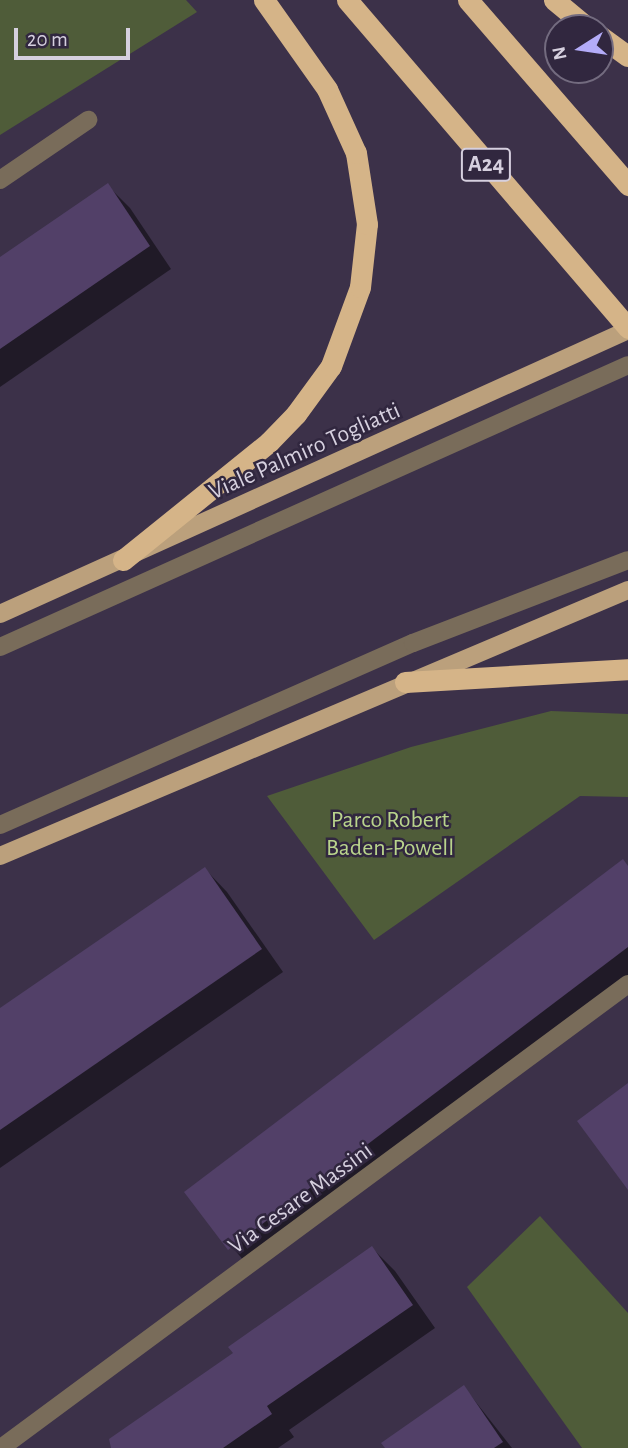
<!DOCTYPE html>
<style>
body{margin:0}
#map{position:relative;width:628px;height:1448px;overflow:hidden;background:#3c3149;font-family:"Alegreya Sans",sans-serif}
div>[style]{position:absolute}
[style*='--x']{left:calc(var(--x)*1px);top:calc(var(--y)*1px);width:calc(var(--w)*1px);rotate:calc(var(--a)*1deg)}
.green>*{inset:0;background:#4f5c39}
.shadow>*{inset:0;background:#0007}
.building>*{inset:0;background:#524068}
.minor>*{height:18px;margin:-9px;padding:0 9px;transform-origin:9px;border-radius:9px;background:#796c5a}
.major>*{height:18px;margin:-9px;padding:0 9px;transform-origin:9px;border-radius:9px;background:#bba07c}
.highway>*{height:21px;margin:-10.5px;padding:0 10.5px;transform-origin:10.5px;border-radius:10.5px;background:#d5b488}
span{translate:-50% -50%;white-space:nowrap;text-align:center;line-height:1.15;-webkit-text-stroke:5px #31273f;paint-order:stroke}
.shield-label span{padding:2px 5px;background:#31273f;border:2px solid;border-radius:5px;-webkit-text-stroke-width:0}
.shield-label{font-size:23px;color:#d6d0df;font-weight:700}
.street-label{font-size:24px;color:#d6d0df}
.park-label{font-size:24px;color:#b9d48c}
.north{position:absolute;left:544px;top:14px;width:70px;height:70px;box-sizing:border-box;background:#31273f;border:2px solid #736b7f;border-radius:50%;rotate:258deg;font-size:19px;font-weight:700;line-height:28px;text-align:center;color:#d6d0df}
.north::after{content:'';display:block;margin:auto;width:24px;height:32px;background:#b4acf9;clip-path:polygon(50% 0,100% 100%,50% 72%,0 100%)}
.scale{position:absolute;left:14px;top:28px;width:116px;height:32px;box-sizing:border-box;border:4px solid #d6d0df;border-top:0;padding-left:9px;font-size:21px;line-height:24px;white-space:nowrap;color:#d6d0df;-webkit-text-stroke:5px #31273f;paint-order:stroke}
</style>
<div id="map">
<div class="green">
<i style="clip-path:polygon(0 0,186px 0,197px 12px,0 135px)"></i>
<i style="clip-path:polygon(551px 711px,628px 714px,628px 797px,580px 796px,374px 940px,267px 796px,411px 747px)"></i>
<i style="clip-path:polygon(540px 1216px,628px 1313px,628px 1448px,582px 1448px,467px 1287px)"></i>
</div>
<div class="shadow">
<i style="clip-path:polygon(107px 185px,130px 208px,171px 269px,0 387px,0 259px)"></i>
<i style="clip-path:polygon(628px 867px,628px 987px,253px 1272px,187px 1192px)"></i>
<i style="clip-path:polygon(205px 869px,227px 892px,283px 972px,0 1168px,0 1011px)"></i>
<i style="clip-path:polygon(372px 1248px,395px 1271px,435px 1328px,289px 1430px,294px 1437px,278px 1448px,114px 1448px)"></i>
<i style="clip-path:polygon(464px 1387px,512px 1448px,387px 1448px)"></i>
</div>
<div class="building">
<i style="clip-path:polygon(108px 183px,150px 246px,0 349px,0 257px)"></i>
<i style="clip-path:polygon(623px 859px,628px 866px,628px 947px,228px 1250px,184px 1192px)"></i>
<i style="clip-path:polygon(205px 867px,262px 949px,0 1130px,0 1008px)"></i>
<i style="clip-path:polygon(628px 1083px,628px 1190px,577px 1121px)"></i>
<i style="clip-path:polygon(372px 1246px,413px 1305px,267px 1406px,272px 1414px,223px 1448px,111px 1448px,109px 1439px,233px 1353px,228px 1347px)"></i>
<i style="clip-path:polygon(464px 1385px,503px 1442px,494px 1448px,385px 1448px,381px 1443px)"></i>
</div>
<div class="minor">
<i style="--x:0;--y:180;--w:107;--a:-34.3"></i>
<i style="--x:0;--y:647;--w:688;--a:-24.18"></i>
<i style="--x:0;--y:825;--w:451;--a:-23.8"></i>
<i style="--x:413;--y:643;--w:230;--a:-21.1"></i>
<i style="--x:1;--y:1448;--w:780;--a:-36.5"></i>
</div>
<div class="major">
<i style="--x:0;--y:614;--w:689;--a:-24.33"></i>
<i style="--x:0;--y:856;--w:682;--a:-22.96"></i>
</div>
<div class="highway">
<i style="--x:347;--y:0;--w:432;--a:49.4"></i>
<i style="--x:468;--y:0;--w:245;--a:49.1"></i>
<i style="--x:554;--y:0;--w:44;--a:39.5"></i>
<i style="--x:600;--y:36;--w:34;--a:36"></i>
<i style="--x:123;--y:560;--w:188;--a:-38.9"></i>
<i style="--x:269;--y:442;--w:39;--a:-46"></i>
<i style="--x:296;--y:414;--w:59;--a:-53.9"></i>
<i style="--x:331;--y:366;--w:84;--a:-69.8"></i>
<i style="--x:360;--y:287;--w:63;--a:-83.7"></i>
<i style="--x:367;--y:224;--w:72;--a:-98.8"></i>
<i style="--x:356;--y:153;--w:70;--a:-114.4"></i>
<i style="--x:327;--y:89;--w:109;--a:-125.3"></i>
<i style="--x:405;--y:682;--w:223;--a:-3.3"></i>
</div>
<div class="shield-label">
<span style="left:486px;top:165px">A24</span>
</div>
<div class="street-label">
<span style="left:305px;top:452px;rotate:-24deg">Viale Palmiro Togliatti</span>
<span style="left:301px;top:1199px;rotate:-36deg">Via Cesare Massini</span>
</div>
<div class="park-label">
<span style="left:390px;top:835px">Parco Robert<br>Baden-Powell</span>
</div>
<div class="north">N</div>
<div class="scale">20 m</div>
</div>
